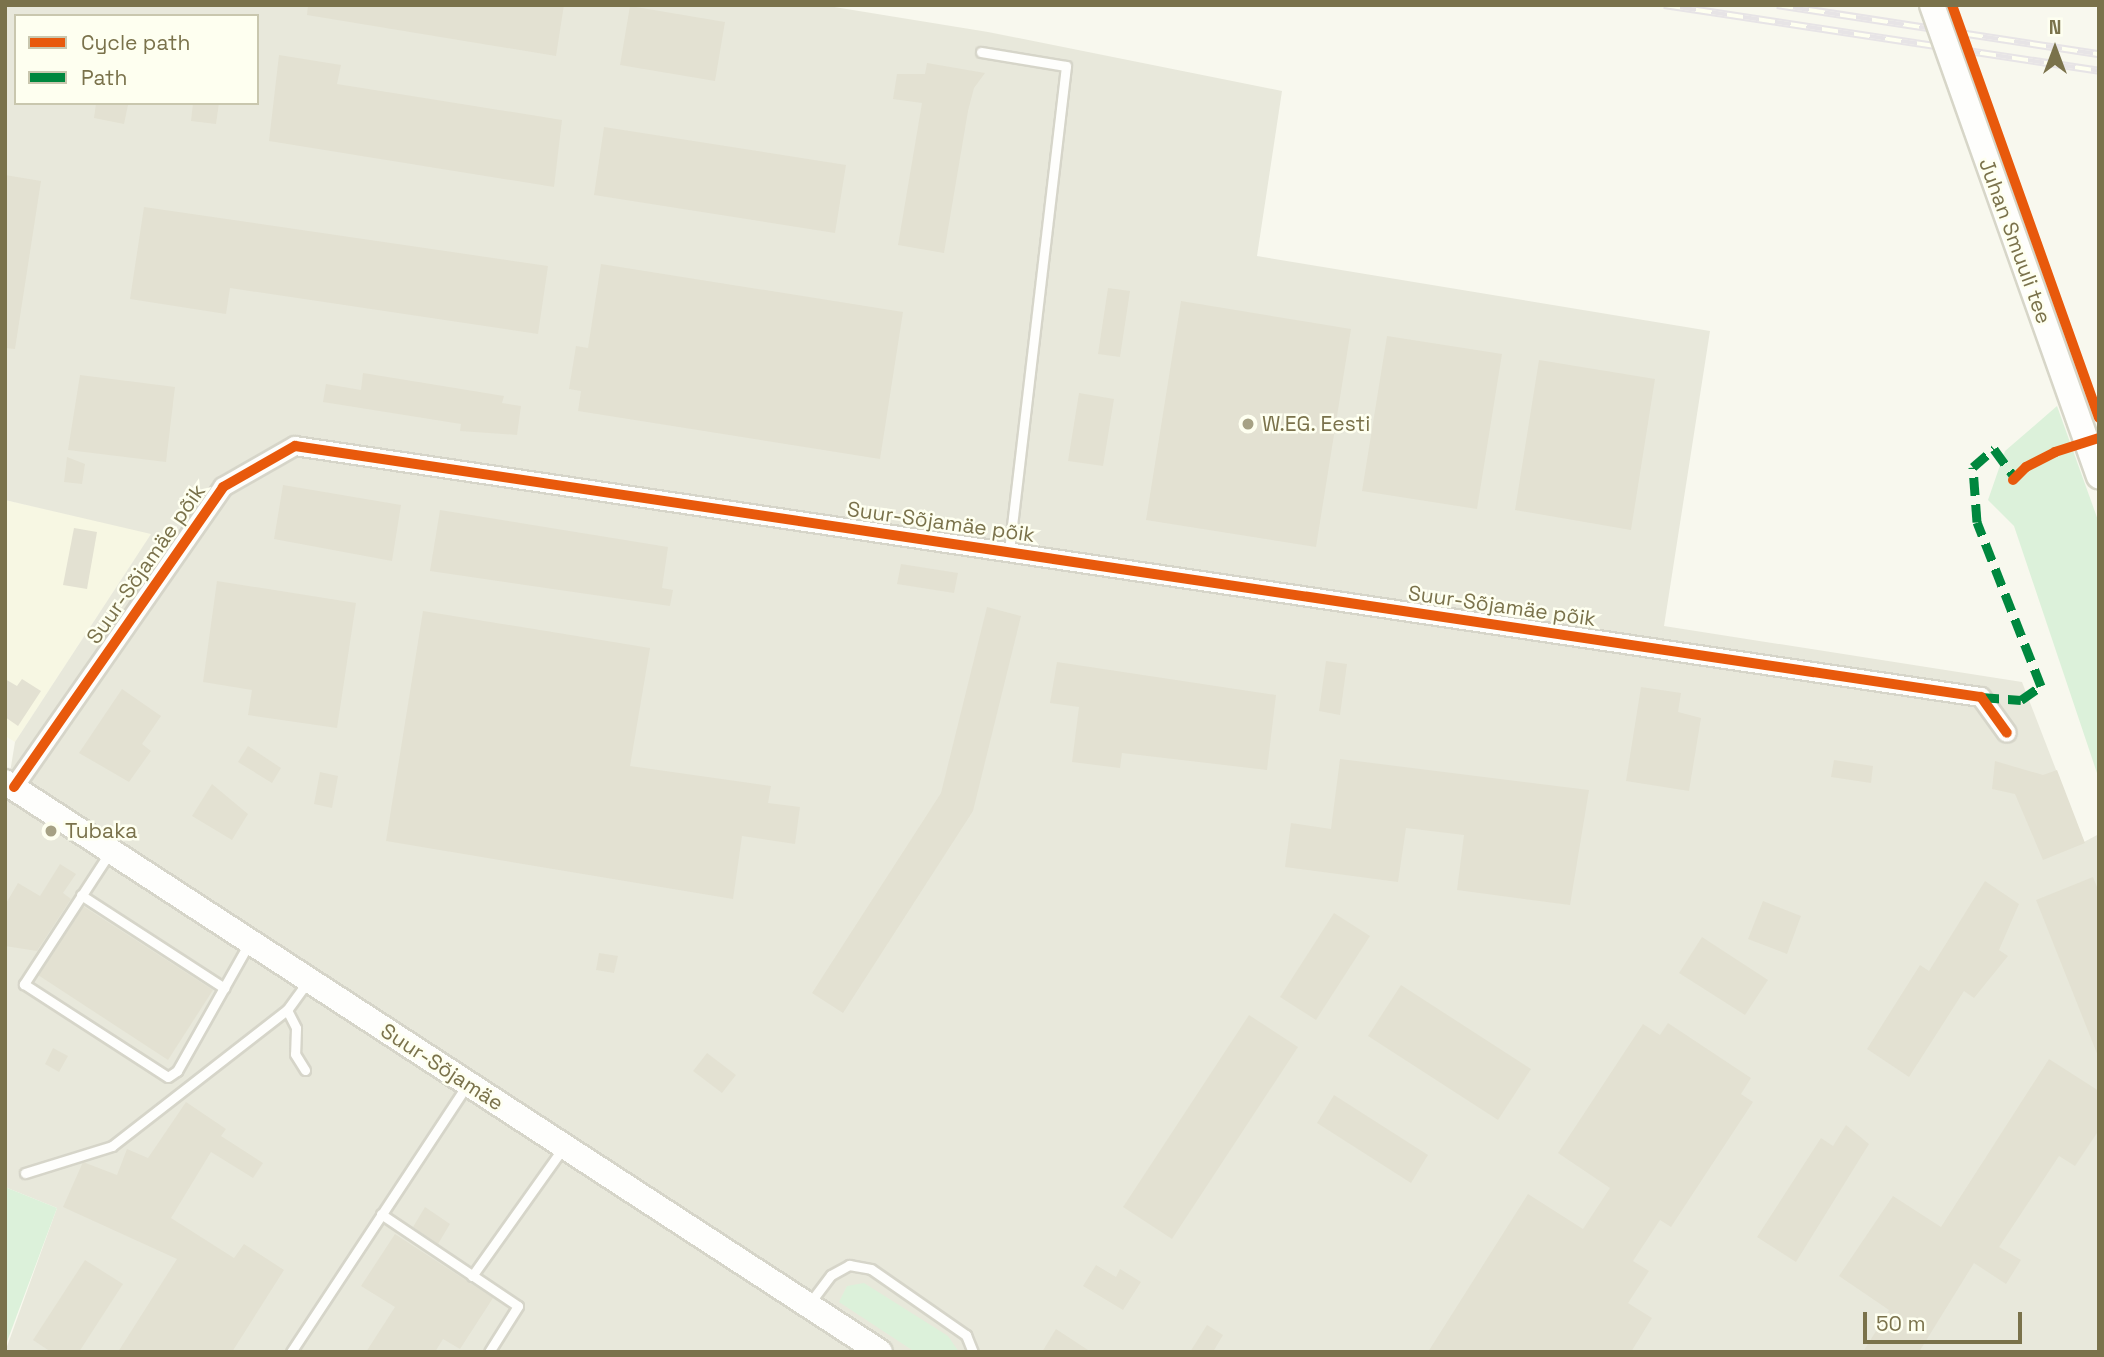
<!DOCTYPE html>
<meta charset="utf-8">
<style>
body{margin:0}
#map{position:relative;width:2104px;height:1357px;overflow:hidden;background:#f8f8ee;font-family:"Space Grotesk",sans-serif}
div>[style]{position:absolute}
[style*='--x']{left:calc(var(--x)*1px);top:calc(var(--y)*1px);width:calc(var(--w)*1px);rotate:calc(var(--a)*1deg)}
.residential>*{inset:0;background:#f7f7e3}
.industrial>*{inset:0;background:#e8e8db}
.green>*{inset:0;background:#dcf1da}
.building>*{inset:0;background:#e3e1d2}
.roads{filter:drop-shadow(2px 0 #d6d5c9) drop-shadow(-2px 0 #d6d5c9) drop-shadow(0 2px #d6d5c9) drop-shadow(0 -2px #d6d5c9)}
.lane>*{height:9px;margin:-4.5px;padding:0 4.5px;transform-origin:4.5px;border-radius:4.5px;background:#fefefc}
.street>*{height:18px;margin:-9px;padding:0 9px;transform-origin:9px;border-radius:9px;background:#fefefc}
.secondary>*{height:24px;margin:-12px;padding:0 12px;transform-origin:12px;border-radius:12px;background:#fefefc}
.rail>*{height:8px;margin-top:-4px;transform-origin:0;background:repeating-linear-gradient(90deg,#fefff0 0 16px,#e7e4e6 0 32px);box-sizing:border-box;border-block:2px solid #e7e4e6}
.bridges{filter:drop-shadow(2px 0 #d7d6c8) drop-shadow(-2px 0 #d7d6c8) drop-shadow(0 2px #d7d6c8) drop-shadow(0 -2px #d7d6c8)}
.secondary-bridge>*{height:24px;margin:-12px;padding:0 12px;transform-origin:12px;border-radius:12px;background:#fefefc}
.quiet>*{height:9px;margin-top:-4.5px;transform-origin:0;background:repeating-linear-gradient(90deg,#00873e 0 18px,transparent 0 27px)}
.cycleway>*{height:10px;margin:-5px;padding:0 5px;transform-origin:5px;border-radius:5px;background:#e8590c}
.dots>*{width:19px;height:19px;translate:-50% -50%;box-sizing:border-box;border:4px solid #fefff0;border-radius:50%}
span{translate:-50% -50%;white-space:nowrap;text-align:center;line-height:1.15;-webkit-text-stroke:5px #fefff0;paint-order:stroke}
.street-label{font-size:21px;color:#7a724b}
.poi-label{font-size:21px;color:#7a724b}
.left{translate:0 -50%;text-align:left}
.frame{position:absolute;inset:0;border:7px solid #7a724b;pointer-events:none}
.legend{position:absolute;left:14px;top:14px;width:245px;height:91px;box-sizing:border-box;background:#fefff0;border:2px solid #c9c7ae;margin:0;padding:9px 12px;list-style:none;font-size:21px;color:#7a724b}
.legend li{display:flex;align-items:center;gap:14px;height:35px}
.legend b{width:35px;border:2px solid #c9c7ae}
.north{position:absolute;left:2020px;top:14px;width:70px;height:70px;-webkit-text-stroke:5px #fefff0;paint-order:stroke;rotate:0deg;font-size:19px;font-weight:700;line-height:28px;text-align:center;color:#7a724b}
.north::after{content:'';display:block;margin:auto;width:24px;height:32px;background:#7a724b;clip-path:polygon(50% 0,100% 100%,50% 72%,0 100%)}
.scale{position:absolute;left:1863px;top:1312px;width:159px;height:32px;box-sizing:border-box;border:4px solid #7a724b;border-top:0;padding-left:9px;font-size:21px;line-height:24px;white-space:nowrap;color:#7a724b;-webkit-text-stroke:5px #fefff0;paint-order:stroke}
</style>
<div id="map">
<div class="residential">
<i style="clip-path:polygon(5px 500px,152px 533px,15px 742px,5px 736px)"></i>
</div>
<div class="industrial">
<i style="clip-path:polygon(evenodd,5px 5px,822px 5px,988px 32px,1282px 91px,1257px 256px,1710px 331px,1664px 626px,2022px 682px,2084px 842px,2099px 834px,2099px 1352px,5px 1352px,57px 1208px,5px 1187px,5px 803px,15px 742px,151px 534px,5px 500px,5px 5px,16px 16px,257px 16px,257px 103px,16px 103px,16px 16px)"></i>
</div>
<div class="green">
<i style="clip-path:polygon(2057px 406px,2099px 523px,2099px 779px,2014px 526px,1988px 500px,2005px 451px)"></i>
<i style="clip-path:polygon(5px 1187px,57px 1208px,5px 1347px)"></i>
<i style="clip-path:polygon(864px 1283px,948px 1336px,959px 1352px,915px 1352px,839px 1302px,847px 1286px)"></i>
</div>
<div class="building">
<i style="clip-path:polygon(308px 5px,564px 5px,556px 56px,307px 15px)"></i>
<i style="clip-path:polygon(630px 6px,725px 22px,715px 81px,620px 65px)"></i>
<i style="clip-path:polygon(279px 55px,341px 65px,337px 84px,562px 120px,554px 187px,269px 141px)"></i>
<i style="clip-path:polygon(927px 63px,985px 73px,974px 88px,968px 111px,944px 253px,898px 245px,922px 103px,893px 99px,897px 74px,925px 74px)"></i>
<i style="clip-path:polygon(96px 103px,128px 105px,124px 124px,94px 118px)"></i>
<i style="clip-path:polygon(193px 103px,219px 103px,216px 124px,191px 121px)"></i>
<i style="clip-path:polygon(604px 127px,846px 165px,835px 233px,594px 195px)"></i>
<i style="clip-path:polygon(5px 175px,41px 181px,15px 349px,5px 348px)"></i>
<i style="clip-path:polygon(144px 207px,548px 266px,538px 334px,230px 288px,226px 314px,130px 299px)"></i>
<i style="clip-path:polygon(601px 264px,903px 312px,880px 459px,578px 411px,581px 391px,569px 389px,576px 346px,588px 348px)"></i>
<i style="clip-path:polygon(1108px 288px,1130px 291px,1120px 357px,1098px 354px)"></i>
<i style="clip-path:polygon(1181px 301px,1351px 329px,1316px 547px,1146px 520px)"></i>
<i style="clip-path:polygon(1387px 336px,1502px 354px,1477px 509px,1362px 491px)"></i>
<i style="clip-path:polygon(1539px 360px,1655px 379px,1631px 530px,1515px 510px)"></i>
<i style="clip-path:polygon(363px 373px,504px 396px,502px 403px,521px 406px,517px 435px,460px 431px,461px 424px,323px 402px,326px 384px,361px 390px)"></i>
<i style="clip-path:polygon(80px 375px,175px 387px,166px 462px,68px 450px)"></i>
<i style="clip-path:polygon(1079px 393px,1114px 399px,1103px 466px,1068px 461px)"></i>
<i style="clip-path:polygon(67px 457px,85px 464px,82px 484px,64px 482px)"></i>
<i style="clip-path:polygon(283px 485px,401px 505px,392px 561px,274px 539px)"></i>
<i style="clip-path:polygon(440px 510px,668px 547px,662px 588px,673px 590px,670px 606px,430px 571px)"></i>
<i style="clip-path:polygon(74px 528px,97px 532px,87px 589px,63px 585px)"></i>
<i style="clip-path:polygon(901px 564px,958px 573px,954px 593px,897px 584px)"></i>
<i style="clip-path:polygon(217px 581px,356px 603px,337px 728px,248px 715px,252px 690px,203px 682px)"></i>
<i style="clip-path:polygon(987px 607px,1021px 616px,973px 811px,843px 1013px,812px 993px,941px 793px)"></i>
<i style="clip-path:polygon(423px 611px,650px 648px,630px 766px,771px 786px,768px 803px,800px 807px,795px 844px,742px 836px,733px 899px,386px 841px)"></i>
<i style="clip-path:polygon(1326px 661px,1347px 664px,1340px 715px,1319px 711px)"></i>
<i style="clip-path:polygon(1057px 662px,1276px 695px,1267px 770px,1122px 753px,1120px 768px,1072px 762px,1079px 707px,1050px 703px)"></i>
<i style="clip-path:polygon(5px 679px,17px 686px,22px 679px,41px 691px,18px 726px,5px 717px)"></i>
<i style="clip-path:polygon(1641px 687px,1681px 693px,1678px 712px,1701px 718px,1689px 791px,1626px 781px)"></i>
<i style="clip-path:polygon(122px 689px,161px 716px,142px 744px,151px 751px,129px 782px,79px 753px)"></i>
<i style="clip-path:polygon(248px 746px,281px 768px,272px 783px,238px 762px)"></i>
<i style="clip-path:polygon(1340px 759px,1589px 790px,1570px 905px,1457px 890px,1464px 835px,1406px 828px,1398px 882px,1285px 867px,1291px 823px,1331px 829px)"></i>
<i style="clip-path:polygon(1834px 760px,1873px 766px,1871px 783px,1831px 777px)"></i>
<i style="clip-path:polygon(1995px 761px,2043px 775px,2057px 770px,2085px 843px,2043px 860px,2015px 794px,1992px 789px)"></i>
<i style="clip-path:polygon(320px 772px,338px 776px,332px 808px,314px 804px)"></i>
<i style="clip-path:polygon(212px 784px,248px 814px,232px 840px,192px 816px)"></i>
<i style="clip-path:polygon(60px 864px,76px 874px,63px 893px,71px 899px,37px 951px,5px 946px,5px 905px,18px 883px,40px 896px)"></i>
<i style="clip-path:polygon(2093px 877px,2099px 892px,2098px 1056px,2036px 900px)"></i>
<i style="clip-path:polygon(1985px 881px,2019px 904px,1999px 950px,2008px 956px,1974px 998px,1964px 991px,1909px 1077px,1867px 1049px,1920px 965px,1929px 971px)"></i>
<i style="clip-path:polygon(1763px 901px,1801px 916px,1787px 954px,1748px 939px)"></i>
<i style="clip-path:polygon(83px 906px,213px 990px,168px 1060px,38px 975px)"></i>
<i style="clip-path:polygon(1334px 913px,1370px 936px,1316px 1020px,1280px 997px)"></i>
<i style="clip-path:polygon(1702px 937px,1768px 980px,1745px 1015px,1679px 973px)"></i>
<i style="clip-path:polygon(599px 953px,618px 956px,614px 973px,596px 970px)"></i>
<i style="clip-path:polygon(1401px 985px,1531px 1069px,1498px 1120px,1368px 1036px)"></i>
<i style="clip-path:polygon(1249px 1015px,1298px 1047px,1172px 1239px,1123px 1207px)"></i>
<i style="clip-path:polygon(1668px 1023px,1751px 1078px,1741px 1094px,1753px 1102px,1671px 1227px,1660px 1220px,1633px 1261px,1649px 1271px,1628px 1303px,1652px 1318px,1631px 1352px,1428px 1352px,1528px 1194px,1583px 1229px,1610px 1188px,1558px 1153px,1643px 1024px,1660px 1035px)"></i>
<i style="clip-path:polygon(53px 1048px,68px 1056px,59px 1072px,45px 1064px)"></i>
<i style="clip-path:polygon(707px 1053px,736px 1075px,722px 1093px,693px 1071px)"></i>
<i style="clip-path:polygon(2049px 1059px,2099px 1091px,2099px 1130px,2075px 1166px,2059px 1156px,1999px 1247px,2021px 1260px,2006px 1284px,1974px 1263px,1919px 1352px,1863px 1352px,1889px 1310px,1839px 1276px,1893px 1196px,1941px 1227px)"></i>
<i style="clip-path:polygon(1334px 1095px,1428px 1155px,1411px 1183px,1317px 1123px)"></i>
<i style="clip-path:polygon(186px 1102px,226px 1129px,221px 1136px,263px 1163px,253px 1178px,211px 1152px,171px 1218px,234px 1258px,244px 1244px,284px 1270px,232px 1352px,118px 1352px,177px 1259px,63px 1207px,83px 1162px,117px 1175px,127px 1149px,148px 1158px)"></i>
<i style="clip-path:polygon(1846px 1125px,1869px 1144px,1796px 1262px,1757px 1237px,1821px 1138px,1833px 1146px)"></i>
<i style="clip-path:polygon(425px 1207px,450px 1224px,438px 1244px,413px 1227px)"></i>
<i style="clip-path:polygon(395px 1234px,493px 1298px,460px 1349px,443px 1339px,435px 1352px,366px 1352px,395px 1307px,361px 1286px)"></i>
<i style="clip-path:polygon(85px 1260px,123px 1284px,79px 1352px,51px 1352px,33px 1340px)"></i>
<i style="clip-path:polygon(1096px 1265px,1116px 1277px,1120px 1269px,1141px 1282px,1123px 1310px,1083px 1286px)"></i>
<i style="clip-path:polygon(1207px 1325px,1223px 1335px,1213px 1352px,1190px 1352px)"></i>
<i style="clip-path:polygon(1056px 1329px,1091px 1352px,1042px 1352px)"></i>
</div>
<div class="roads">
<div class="lane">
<i style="--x:981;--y:52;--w:86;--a:9.4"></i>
<i style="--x:1066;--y:66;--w:489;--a:96.7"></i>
<i style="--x:110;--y:852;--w:158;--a:123.1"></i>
<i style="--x:24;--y:984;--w:171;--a:32.9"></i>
<i style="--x:168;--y:1077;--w:11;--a:-34"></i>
<i style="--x:177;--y:1071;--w:147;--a:-60.6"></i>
<i style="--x:81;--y:895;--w:171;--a:33"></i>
<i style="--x:287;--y:1010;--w:20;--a:63"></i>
<i style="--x:296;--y:1028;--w:26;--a:92"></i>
<i style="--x:295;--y:1054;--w:19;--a:58"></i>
<i style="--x:25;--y:1173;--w:91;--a:-17.2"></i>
<i style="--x:112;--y:1146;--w:222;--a:-37.9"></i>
<i style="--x:287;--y:1010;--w:36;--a:-54"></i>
<i style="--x:381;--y:1214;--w:165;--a:33.9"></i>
<i style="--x:518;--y:1306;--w:54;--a:122.2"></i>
<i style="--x:472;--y:1276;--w:157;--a:-54.6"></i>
<i style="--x:809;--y:1304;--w:36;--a:-53"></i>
<i style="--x:831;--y:1275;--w:21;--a:-29"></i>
<i style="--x:849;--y:1265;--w:22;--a:10"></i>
<i style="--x:871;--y:1269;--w:116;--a:34.8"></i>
<i style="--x:966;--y:1335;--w:18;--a:68"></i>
<i style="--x:291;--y:1352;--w:320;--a:-56.6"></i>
</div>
<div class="street">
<i style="--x:14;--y:787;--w:366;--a:-55.1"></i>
<i style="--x:223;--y:487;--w:83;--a:-29.7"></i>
<i style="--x:295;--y:446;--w:1705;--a:8.47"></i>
<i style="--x:1981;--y:697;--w:44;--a:54.2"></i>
</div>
<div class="secondary">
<i style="--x:5;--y:782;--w:1044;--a:33.08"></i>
</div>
</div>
<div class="rail">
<i style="--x:1664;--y:5;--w:440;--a:8.6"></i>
<i style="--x:1777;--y:5;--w:326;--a:8.7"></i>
</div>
<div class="bridges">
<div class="secondary-bridge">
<i style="--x:1932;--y:5;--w:500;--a:70.5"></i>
</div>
</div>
<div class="quiet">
<i style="--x:1981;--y:697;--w:40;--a:4.3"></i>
<i style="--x:2021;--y:700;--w:24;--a:-35"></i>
<i style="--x:2041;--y:686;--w:176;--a:-111.3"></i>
<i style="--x:1977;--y:522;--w:55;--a:-94.2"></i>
<i style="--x:1973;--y:467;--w:28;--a:-41"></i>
<i style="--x:1994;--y:449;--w:36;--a:54"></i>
</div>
<div class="cycleway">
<i style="--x:1952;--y:5;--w:438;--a:70.4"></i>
<i style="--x:2013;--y:480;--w:18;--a:-45"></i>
<i style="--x:2026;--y:467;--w:33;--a:-27"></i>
<i style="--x:2055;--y:452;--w:46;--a:-17.7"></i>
<i style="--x:14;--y:787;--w:366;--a:-55.1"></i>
<i style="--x:223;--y:487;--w:83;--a:-29.7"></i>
<i style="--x:295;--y:446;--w:1705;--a:8.47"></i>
<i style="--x:1981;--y:697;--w:44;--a:54.2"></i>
</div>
<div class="dots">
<i style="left:1248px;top:424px;background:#a6a184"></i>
<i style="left:51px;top:831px;background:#a6a184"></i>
</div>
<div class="street-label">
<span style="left:2015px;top:241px;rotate:70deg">Juhan Smuuli tee</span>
<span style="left:941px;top:522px;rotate:8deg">Suur-Sõjamäe põik</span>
<span style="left:146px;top:564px;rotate:-55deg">Suur-Sõjamäe põik</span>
<span style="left:1502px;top:606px;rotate:8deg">Suur-Sõjamäe põik</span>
<span style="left:442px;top:1067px;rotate:33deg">Suur-Sõjamäe</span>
</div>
<div class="poi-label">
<span class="left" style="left:1262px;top:424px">W.EG. Eesti</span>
<span class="left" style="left:65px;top:831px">Tubaka</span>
</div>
<div class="frame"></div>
<ul class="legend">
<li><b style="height:9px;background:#e8590c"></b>Cycle path</li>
<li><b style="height:9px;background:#00873e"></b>Path</li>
</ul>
<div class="north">N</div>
<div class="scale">50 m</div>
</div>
